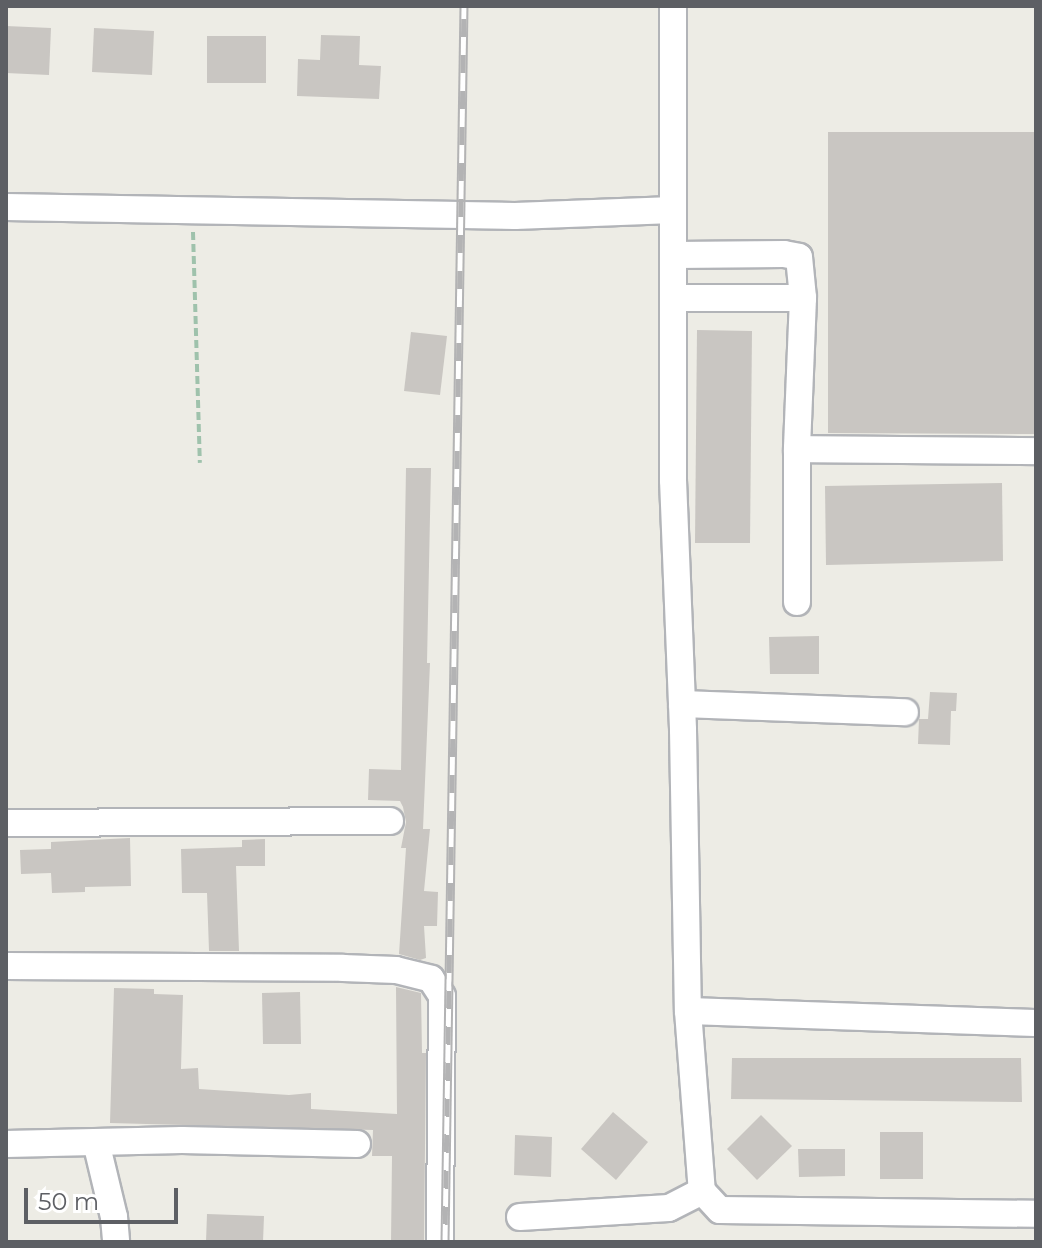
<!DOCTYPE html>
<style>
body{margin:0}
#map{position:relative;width:1042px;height:1248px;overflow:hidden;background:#edece5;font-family:Montserrat,sans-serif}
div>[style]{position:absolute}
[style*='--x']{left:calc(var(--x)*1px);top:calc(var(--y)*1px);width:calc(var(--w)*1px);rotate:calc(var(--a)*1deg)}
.building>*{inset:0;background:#c9c6c2}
.path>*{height:4px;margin-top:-2px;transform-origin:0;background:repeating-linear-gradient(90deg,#9fc2ac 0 8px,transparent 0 12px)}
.roads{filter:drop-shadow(2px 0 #b2b4b8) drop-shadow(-2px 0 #b2b4b8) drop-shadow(0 2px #b2b4b8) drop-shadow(0 -2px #b2b4b8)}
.minor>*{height:26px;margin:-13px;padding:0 13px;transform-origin:13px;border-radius:13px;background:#fff}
.rail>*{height:9px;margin-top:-4.5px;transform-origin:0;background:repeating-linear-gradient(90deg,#fff 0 18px,#b3b3b4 0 36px);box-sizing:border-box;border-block:2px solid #b3b3b4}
span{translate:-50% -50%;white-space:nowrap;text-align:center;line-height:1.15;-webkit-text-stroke:7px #fff;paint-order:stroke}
.frame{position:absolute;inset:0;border:8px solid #5d5f64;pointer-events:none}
.scale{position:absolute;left:24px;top:1188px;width:154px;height:36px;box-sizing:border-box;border:4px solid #5d5f64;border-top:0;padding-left:10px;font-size:24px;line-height:28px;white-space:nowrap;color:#5d5f64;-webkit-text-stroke:6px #fff;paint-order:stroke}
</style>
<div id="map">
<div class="building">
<i style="clip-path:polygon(6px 26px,51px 28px,49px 75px,6px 73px)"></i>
<i style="clip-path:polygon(94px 28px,154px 31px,152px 75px,92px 72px)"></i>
<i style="clip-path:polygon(321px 35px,360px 36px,359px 65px,381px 66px,379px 99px,297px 96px,298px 59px,320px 60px)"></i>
<i style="clip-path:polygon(207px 36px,266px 36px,266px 83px,207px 83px)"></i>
<i style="clip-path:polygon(828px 132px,1036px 132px,1036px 434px,828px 433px)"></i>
<i style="clip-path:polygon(697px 330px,752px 331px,750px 543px,695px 543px)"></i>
<i style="clip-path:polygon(411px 332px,447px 336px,440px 395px,404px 391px)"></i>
<i style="clip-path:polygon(406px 468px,431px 468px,427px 663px,430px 663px,423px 829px,430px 829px,424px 891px,438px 892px,437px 926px,424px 926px,426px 958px,420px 960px,399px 954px,406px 848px,401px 848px,406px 822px,403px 807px,400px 801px,368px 800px,369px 769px,401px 770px)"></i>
<i style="clip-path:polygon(1002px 483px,1003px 561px,826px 565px,825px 486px)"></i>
<i style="clip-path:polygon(819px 636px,819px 674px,770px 674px,769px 637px)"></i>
<i style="clip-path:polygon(930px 692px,957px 693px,956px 711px,951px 711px,950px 745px,918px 744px,919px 719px,928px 719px)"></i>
<i style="clip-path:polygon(130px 838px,131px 886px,85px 887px,85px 892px,52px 893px,51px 873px,21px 874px,20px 850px,51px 849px,51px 842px)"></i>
<i style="clip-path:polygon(265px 839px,265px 866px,236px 866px,239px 951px,209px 951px,207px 893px,182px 893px,181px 849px,242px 847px,242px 840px)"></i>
<i style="clip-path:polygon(396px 987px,421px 993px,422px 1053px,426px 1053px,424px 1242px,391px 1242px,392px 1156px,372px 1156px,373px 1130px,110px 1123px,114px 988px,154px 989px,154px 994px,183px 995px,181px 1069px,198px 1068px,199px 1089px,289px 1095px,311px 1093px,311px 1109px,397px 1114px)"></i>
<i style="clip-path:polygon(300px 992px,301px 1044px,263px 1044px,262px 993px)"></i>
<i style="clip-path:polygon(732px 1058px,1021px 1058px,1022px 1102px,731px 1099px)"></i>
<i style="clip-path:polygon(613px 1112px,648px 1142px,616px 1180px,581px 1149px)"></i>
<i style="clip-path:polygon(761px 1115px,792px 1146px,757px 1180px,727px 1149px)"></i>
<i style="clip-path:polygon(880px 1132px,923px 1132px,923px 1179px,880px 1179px)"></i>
<i style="clip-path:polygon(515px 1135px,552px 1137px,551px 1177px,514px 1175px)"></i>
<i style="clip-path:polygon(798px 1149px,845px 1149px,845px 1176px,799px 1177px)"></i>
<i style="clip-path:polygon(207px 1214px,264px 1216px,263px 1242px,206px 1242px)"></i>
</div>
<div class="path">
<i style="--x:193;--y:232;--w:231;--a:88.3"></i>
</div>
<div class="roads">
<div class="minor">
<i style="--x:673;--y:6;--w:474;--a:90"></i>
<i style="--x:673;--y:480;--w:250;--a:87.7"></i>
<i style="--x:683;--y:730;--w:281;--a:89"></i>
<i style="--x:688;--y:1011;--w:348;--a:2"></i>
<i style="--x:6;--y:207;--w:509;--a:1.01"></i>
<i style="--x:515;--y:216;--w:158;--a:-2.2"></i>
<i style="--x:675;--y:255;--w:109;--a:-0.5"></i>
<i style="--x:784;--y:254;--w:15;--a:11"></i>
<i style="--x:799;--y:257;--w:41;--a:84.4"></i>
<i style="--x:803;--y:298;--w:151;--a:92.3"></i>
<i style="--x:797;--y:449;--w:239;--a:0.5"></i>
<i style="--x:676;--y:298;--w:127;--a:0"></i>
<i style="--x:797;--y:449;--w:153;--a:90"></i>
<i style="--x:682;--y:704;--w:223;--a:2.1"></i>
<i style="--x:6;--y:823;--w:384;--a:-0.3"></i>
<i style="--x:6;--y:966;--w:337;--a:0.3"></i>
<i style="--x:343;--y:968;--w:53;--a:2.2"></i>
<i style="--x:396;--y:970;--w:36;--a:14"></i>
<i style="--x:431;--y:979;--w:20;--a:57"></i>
<i style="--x:442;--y:996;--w:246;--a:90.5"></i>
<i style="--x:688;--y:1011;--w:181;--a:85.6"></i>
<i style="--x:702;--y:1191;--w:26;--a:47"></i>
<i style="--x:720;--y:1210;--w:316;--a:0.7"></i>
<i style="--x:96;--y:1142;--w:77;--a:76.5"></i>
<i style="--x:114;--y:1217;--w:25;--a:85"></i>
<i style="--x:6;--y:1144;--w:176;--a:-1.3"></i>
<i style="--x:182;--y:1140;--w:175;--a:1.3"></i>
<i style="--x:520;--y:1217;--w:149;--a:-3.5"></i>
<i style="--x:669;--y:1208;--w:37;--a:-27"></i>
</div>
</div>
<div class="rail">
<i style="--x:445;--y:1242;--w:1236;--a:-89.12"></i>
</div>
<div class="frame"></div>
<div class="scale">50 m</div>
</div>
